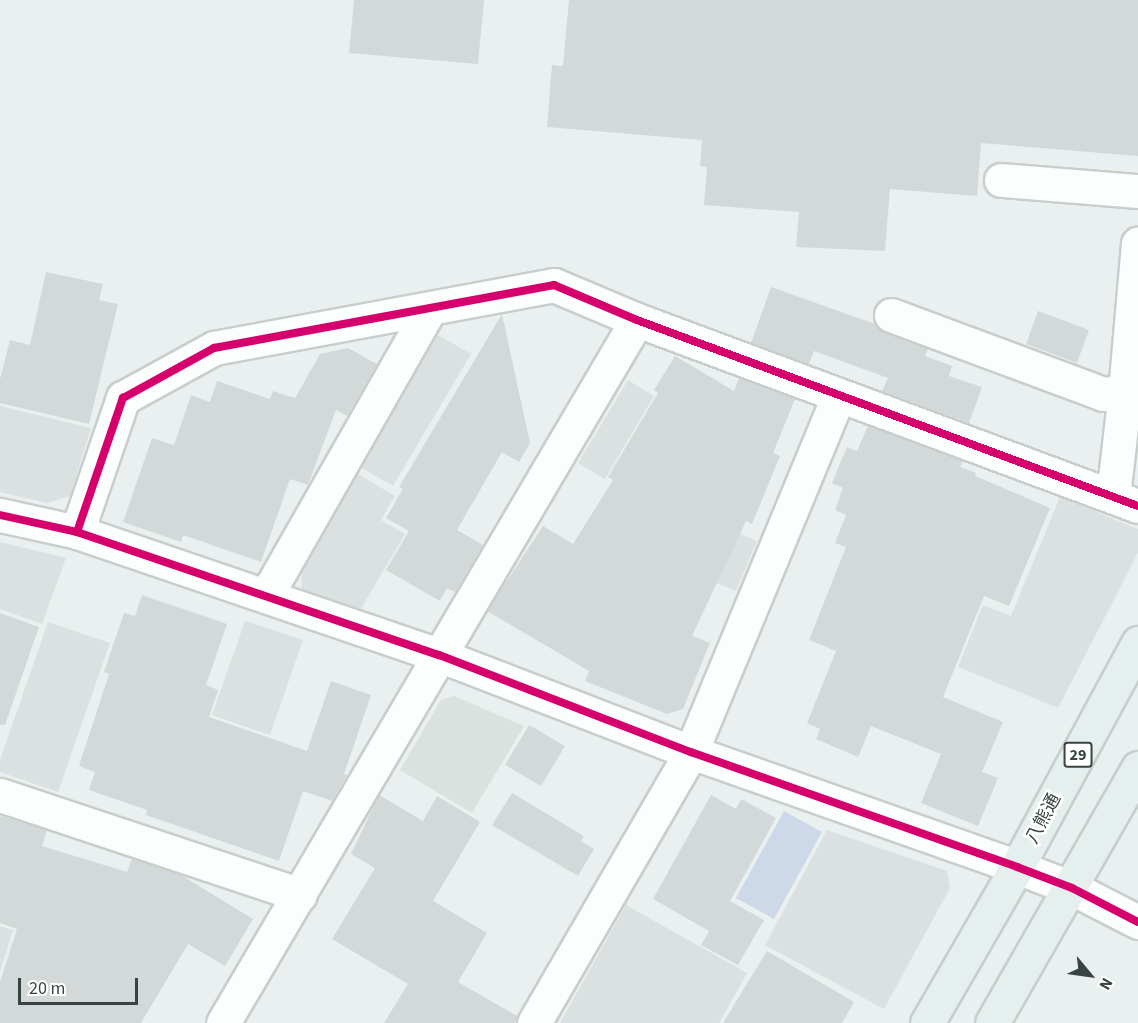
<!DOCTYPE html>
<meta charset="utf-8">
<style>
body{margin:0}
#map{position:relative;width:1138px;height:1023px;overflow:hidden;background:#eaf0ef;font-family:"Source Sans 3","Noto Sans JP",sans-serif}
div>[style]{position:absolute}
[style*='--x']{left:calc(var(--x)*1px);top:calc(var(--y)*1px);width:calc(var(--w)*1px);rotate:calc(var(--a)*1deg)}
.industrial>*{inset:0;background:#dae1df}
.green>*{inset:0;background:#cdd9e8}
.parking>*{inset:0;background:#dbe1e0}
.building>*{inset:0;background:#d3d9d8}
.roads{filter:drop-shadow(2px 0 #c8cecd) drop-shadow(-2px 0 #c8cecd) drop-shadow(0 2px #c8cecd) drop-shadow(0 -2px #c8cecd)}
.minor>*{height:33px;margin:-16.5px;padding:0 16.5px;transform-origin:16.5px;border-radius:16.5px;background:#fcfdfd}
.major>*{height:33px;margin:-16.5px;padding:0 16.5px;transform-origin:16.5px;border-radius:16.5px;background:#e5efee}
.cycleway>*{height:8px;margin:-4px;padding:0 4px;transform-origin:4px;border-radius:4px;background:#d6006c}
span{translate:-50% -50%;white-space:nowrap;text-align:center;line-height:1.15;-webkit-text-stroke:5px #fff;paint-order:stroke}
.shield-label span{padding:2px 4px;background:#fff;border:2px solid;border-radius:4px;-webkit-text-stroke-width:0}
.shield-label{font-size:16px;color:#374442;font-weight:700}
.street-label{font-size:18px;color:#374442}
.north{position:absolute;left:1060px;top:945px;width:60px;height:60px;-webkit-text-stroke:4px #fff;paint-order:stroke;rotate:119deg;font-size:16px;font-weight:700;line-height:24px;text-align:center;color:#374442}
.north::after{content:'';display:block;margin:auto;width:21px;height:27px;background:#374442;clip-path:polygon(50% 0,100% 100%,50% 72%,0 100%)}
.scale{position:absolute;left:18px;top:978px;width:120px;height:27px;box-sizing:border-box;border:3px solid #374442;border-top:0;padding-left:8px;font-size:18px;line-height:21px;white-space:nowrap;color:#374442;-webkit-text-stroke:4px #fff;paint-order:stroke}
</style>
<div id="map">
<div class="industrial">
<i style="clip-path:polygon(454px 696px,524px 726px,472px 813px,400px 770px,441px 700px)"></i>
</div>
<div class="green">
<i style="clip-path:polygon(784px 811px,822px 832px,774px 919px,736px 898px)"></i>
</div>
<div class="parking">
<i style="clip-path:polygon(438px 335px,471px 354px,393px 486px,360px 467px)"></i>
<i style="clip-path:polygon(628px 380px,654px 396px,605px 479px,578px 463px)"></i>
<i style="clip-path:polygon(0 406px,91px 428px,70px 496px,47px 503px,0 492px)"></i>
<i style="clip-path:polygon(358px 474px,395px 496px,381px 520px,405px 534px,359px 612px,302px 590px,301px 569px)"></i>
<i style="clip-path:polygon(1060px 497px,1138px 529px,1138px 553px,1058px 708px,958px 667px,983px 605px,1011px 616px)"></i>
<i style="clip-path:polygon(663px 502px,757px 541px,736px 591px,642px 552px)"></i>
<i style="clip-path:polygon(0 542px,66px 558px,42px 624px,0 609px)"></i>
<i style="clip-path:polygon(245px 621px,303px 640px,270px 735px,212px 715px)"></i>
<i style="clip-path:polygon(48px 622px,110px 643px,58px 792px,0 772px,0 760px)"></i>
<i style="clip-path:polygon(827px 830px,947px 871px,950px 888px,884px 1009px,765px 945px)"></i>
<i style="clip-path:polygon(626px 905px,747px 973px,719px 1023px,560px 1023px)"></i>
<i style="clip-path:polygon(0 926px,13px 930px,0 972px)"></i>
</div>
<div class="building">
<i style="clip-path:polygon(354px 0,484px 0,478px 64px,349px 53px)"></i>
<i style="clip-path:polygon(569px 0,1138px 0,1138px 156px,981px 143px,977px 196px,890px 189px,885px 251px,796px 247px,799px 212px,704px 205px,707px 167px,700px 166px,702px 140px,547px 127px,552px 65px,563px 66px)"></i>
<i style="clip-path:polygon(46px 272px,103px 284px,99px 300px,118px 304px,89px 424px,0 403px,0 379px,10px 340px,30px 345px)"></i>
<i style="clip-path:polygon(771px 287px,875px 324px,884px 333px,928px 349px,925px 356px,952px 366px,949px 376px,982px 387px,969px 423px,882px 391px,888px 378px,814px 351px,809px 364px,751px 343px)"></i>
<i style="clip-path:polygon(1038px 311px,1089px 330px,1077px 363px,1026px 344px)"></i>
<i style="clip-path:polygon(502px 314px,530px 443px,519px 462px,502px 452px,457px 530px,483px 545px,455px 592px,447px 588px,440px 601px,386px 570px,409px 531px,386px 518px,403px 489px,399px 487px)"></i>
<i style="clip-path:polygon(348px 348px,377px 364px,347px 416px,336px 410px,308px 485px,290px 479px,261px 562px,183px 535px,181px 542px,123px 522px,152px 438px,174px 445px,191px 395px,210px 402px,217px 381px,270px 399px,273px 391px,295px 398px,320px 354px)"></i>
<i style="clip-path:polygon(675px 356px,734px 391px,739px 378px,795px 399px,773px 453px,780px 456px,752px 524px,746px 521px,692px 636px,710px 643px,683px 709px,667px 714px,585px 681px,589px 671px,487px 611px,543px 526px,573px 544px,613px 480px,608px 477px,658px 393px,654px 390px)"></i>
<i style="clip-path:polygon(868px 426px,963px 461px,960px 467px,976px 473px,975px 476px,1050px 508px,1009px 606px,984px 596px,943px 697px,1003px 722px,982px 772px,998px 778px,978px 826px,921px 803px,941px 754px,871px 726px,858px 757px,816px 739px,820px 729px,807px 723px,836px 651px,809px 640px,846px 547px,835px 543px,846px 515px,835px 510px,843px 488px,832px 483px,847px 447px,857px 451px)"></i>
<i style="clip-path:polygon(142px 595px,227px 624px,206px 685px,218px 690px,209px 717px,307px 751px,331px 681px,371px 695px,344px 774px,347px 775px,332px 801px,303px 791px,279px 861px,146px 815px,147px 810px,89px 790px,95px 772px,79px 766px,109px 674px,104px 672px,124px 613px,135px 616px)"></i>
<i style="clip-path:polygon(0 613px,39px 627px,5px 725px,0 725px)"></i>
<i style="clip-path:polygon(529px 725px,565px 746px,541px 786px,505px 765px)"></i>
<i style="clip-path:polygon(512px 793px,584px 836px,581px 841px,594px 849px,578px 876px,492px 825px)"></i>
<i style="clip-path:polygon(379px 795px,423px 821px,437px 796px,480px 822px,433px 901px,487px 933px,458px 982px,517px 1016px,515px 1023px,384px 1023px,408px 984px,332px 939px,375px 868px,351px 854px)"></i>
<i style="clip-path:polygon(711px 795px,736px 809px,741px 799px,776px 818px,730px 901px,764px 920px,738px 965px,701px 945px,709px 931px,653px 899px)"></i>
<i style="clip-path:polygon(0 816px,47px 830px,42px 846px,127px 872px,132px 859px,181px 875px,253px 919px,225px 966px,188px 944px,141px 1023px,0 1023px,0 982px,17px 929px,0 923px)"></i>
<i style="clip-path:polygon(767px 951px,854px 1002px,842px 1023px,723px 1023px)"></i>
</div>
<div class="roads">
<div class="minor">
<i style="--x:1001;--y:180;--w:137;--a:4.6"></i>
<i style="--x:891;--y:315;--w:226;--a:20.4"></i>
<i style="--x:1103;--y:394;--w:22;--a:-5"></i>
<i style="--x:1125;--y:392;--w:149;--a:-85"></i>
<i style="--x:1113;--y:496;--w:105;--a:-83.4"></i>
<i style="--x:1125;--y:392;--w:18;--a:-43"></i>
<i style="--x:0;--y:515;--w:79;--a:12.4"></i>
<i style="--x:77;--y:532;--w:382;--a:18.8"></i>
<i style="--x:439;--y:655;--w:270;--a:21.1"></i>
<i style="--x:691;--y:752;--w:346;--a:19.4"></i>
<i style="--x:1017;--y:867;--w:59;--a:20.9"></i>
<i style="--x:1072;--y:888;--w:74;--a:27.3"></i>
<i style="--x:77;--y:532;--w:142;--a:-71.1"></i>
<i style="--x:123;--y:398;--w:104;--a:-28.8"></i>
<i style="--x:214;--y:348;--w:346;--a:-10.5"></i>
<i style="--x:554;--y:285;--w:90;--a:22.9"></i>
<i style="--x:637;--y:320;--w:534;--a:20.37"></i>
<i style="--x:266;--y:596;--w:329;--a:-60.3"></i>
<i style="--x:0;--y:795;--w:316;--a:18.4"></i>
<i style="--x:223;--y:1023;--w:816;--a:-59.51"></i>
<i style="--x:534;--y:1023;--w:313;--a:-59.9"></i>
<i style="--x:691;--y:752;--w:386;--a:-67.5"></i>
</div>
<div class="major">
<i style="--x:927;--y:1023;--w:180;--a:-60"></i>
<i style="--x:1017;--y:867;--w:255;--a:-61.6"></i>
<i style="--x:992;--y:1023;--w:294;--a:-60.2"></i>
</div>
</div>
<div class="cycleway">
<i style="--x:0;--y:515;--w:79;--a:12.4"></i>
<i style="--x:77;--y:532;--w:382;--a:18.8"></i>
<i style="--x:439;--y:655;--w:270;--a:21.1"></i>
<i style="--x:691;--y:752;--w:346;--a:19.4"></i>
<i style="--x:1017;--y:867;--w:59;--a:20.9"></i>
<i style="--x:1072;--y:888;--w:74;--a:27.3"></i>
<i style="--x:77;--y:532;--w:142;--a:-71.1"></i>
<i style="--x:123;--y:398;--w:104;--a:-28.8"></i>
<i style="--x:214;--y:348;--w:346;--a:-10.5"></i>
<i style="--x:554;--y:285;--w:90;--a:22.9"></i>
<i style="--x:637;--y:320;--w:534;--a:20.37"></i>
</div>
<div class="shield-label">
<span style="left:1078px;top:755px">29</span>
</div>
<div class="street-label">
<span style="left:1044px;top:819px;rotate:-62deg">八熊通</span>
</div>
<div class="north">N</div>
<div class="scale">20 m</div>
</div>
